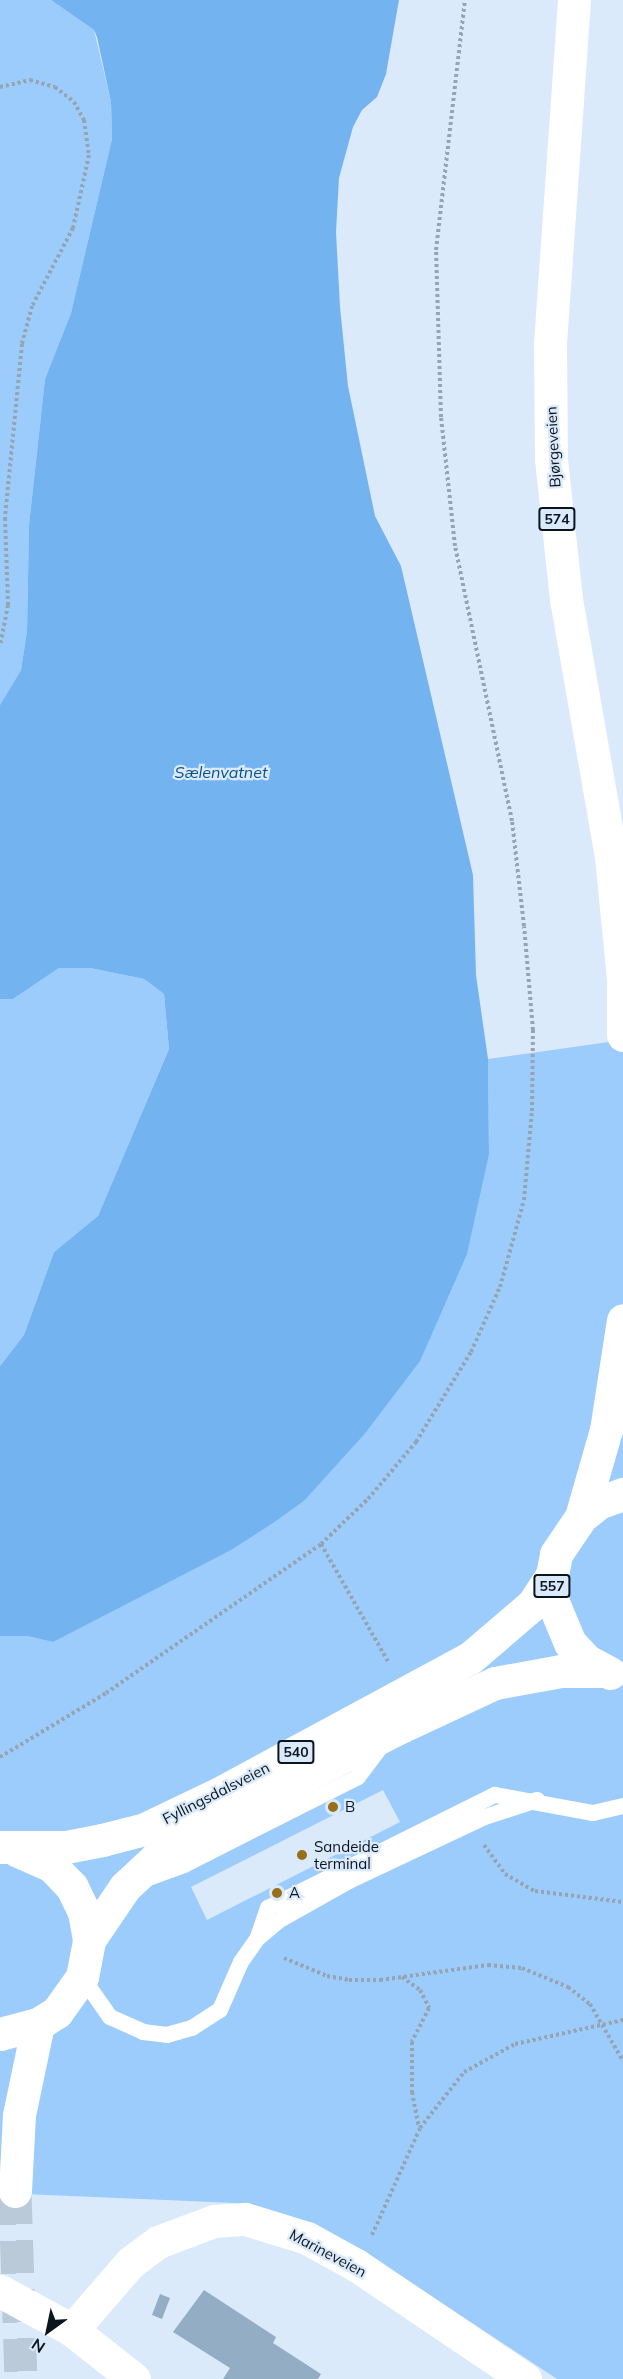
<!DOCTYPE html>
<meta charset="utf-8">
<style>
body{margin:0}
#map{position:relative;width:623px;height:2379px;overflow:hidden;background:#daeafa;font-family:Mulish,sans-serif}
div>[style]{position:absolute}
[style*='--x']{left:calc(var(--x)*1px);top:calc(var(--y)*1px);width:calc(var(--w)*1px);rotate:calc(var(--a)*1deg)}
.green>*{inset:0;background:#9bccfb}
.water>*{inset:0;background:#73b4f0}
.building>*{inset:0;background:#93adc5}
.primary-tunnel>*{height:33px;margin-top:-16.5px;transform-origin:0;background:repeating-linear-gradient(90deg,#bbcad9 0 33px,transparent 0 49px)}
.path>*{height:4px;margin-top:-2px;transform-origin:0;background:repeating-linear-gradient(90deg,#96a4b2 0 3px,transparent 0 6px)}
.service>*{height:16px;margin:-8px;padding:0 8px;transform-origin:8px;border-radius:8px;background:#fff}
.secondary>*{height:33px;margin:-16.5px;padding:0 16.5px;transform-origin:16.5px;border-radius:16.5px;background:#fff}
.primary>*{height:33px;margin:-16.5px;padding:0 16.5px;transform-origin:16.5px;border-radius:16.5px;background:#fff}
.dots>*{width:16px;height:16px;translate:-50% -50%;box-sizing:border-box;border:3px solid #daeafa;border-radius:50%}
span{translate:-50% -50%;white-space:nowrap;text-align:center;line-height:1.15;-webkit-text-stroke:4.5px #daeafa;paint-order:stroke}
.shield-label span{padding:2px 4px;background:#daeafa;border:2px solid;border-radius:4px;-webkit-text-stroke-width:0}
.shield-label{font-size:14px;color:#0c151e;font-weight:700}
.street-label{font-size:15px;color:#0c151e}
.poi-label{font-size:15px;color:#0c151e}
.left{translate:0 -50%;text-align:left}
.water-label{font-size:16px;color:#065389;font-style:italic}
.north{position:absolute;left:18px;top:2301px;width:60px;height:60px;-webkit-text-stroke:4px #daeafa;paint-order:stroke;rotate:213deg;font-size:16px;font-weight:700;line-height:24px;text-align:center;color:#0c151e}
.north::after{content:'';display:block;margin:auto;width:21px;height:27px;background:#0c151e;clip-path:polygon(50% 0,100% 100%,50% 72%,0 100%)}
</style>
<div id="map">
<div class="green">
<i style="clip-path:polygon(0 0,51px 0,94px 30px,111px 102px,112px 139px,71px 313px,45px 379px,29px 525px,27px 631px,21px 670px,0 705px)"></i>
<i style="clip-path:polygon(59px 968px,90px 968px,144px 979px,164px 994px,169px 1049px,98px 1216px,54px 1252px,24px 1335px,0 1366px,0 999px,13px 999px)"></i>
<i style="clip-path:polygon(evenodd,623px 1040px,623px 2379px,557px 2379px,386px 2266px,236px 2203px,0 2193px,0 1636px,27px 1636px,53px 1642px,305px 1500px,363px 1436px,489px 1154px,488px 1059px,623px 1040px,383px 1790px,400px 1822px,207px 1920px,191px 1887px,383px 1790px)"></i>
</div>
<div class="water">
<i style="clip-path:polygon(51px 0,399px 0,386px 74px,377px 97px,362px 110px,353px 127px,339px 178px,336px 232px,340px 307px,348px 386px,375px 516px,401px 566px,473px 875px,476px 975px,488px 1059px,489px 1154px,467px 1254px,420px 1361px,363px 1436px,305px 1500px,276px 1521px,231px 1550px,53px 1642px,27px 1636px,0 1636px,0 1366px,24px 1335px,54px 1252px,98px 1216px,169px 1049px,164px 994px,144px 979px,90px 968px,59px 968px,13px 999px,0 999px,0 705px,21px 670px,27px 631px,29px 525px,45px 379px,71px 313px,112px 139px,111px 102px,97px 37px,94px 30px)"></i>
</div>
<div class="building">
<i style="clip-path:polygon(204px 2290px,276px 2337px,273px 2343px,321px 2374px,318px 2379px,223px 2379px,230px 2368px,173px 2332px)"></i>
<i style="clip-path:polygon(160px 2294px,170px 2298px,162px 2319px,152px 2315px)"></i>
</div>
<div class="primary-tunnel">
<i style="--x:15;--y:2191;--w:188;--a:88.2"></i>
</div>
<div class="path">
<i style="--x:0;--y:87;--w:31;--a:-13"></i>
<i style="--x:30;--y:80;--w:26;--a:16"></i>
<i style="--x:55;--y:87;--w:24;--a:38"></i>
<i style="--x:74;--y:102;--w:21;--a:61"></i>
<i style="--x:84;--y:120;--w:35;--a:82"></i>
<i style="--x:89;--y:155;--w:75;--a:102.4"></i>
<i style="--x:73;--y:228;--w:88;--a:117.7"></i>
<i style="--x:32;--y:306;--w:39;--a:105"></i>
<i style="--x:22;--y:344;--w:175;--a:95.6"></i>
<i style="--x:5;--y:518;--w:87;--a:88"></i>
<i style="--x:8;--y:605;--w:42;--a:101"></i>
<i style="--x:321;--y:1544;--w:137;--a:60.3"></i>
<i style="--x:0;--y:1757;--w:124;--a:-31.1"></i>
<i style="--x:106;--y:1693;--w:262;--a:-34.7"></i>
<i style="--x:321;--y:1544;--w:65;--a:-43.8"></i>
<i style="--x:368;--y:1499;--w:75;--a:-49.9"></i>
<i style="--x:416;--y:1442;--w:105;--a:-58.6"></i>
<i style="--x:471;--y:1352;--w:71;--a:-66"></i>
<i style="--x:500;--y:1287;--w:90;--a:-74.6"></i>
<i style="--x:524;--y:1200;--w:89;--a:-84.9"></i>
<i style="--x:532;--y:1111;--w:81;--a:-89.3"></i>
<i style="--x:533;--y:1030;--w:104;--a:-94.9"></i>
<i style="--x:524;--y:926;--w:106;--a:-96.5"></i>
<i style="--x:512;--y:821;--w:281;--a:-101.7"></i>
<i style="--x:455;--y:546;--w:130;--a:-96.2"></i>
<i style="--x:441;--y:417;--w:167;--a:-91.7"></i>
<i style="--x:436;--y:250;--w:252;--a:-83.4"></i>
<i style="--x:484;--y:1845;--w:36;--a:54"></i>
<i style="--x:505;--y:1874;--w:34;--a:30"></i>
<i style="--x:535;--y:1891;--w:89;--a:7.1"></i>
<i style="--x:284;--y:1958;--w:47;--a:22.7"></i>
<i style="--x:327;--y:1976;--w:22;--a:10"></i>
<i style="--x:349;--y:1980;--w:31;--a:0"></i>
<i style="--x:380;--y:1980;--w:109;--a:-7.9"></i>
<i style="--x:488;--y:1965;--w:34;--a:5"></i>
<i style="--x:522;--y:1968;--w:50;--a:22.4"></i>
<i style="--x:568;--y:1987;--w:28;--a:38"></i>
<i style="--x:590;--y:2004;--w:66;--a:59.9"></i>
<i style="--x:402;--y:1977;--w:22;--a:36"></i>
<i style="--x:420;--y:1990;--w:20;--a:63"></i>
<i style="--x:429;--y:2008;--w:38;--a:117"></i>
<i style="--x:412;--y:2042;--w:50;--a:90"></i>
<i style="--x:412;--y:2092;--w:36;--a:79"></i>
<i style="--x:372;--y:2235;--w:117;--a:-65.8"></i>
<i style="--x:420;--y:2128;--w:71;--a:-51.8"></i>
<i style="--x:464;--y:2072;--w:58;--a:-28.8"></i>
<i style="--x:515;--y:2044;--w:111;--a:-12.5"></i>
</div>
<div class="service">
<i style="--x:146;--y:1879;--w:40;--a:-20.2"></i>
<i style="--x:184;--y:1865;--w:195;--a:-26.8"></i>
<i style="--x:358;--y:1777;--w:41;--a:-52.9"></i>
<i style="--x:258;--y:1937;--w:31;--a:-71"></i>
<i style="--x:268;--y:1908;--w:254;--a:-26.5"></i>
<i style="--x:495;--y:1795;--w:100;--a:10.4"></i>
<i style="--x:593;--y:1813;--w:31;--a:-13"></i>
<i style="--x:82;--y:1977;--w:49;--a:55"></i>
<i style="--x:110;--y:2017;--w:36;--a:24"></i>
<i style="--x:143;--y:2032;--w:24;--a:7"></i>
<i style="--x:167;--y:2035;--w:26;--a:-16"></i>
<i style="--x:192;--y:2028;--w:33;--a:-33"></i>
<i style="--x:220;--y:2010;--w:52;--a:-66.4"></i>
<i style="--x:241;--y:1962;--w:29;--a:-55"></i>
<i style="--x:258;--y:1938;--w:26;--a:-40"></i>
<i style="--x:278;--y:1921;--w:81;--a:-29.4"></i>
<i style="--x:349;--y:1881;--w:150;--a:-25.2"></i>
<i style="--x:485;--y:1817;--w:55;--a:-18.1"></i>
</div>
<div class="secondary">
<i style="--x:0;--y:2291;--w:82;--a:28.4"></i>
<i style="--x:72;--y:2330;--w:79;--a:38.3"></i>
<i style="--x:72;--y:2330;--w:89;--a:-49.1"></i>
<i style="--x:130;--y:2263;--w:35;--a:-37"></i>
<i style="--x:158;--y:2242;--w:60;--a:-20.6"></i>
<i style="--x:214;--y:2221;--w:31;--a:-4"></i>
<i style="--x:245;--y:2219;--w:65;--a:17"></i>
<i style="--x:307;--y:2238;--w:56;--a:28.9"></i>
<i style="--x:356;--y:2265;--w:204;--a:34"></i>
</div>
<div class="primary">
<i style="--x:574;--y:0;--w:346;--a:94"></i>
<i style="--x:550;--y:345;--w:114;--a:89.5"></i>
<i style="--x:551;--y:459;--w:141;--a:83.9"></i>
<i style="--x:566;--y:599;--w:262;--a:80.1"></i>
<i style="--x:611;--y:857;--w:124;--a:84.4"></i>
<i style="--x:623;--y:980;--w:55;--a:90"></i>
<i style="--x:581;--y:1517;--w:91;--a:-74"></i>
<i style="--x:606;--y:1430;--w:111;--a:-81.2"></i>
<i style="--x:610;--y:1673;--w:26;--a:-152"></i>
<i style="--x:587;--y:1661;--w:25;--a:-133"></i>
<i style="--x:570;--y:1643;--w:47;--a:-112.7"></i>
<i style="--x:552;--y:1600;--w:25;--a:-90"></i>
<i style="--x:552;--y:1575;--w:21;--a:-79"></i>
<i style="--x:556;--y:1554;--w:45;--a:-56"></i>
<i style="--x:581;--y:1517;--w:22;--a:-39"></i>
<i style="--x:598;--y:1503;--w:27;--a:-20"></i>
<i style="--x:0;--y:1847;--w:66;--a:0"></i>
<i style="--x:66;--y:1847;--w:37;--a:-11"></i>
<i style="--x:102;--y:1840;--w:44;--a:-14.3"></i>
<i style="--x:145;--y:1829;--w:81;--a:-25.6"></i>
<i style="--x:218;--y:1794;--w:286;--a:-28.4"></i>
<i style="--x:470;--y:1658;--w:83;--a:-40.6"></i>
<i style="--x:533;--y:1604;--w:35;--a:-57"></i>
<i style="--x:89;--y:1940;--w:64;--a:-55.8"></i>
<i style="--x:125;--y:1887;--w:41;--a:-43"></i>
<i style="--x:155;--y:1859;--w:39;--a:-35"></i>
<i style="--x:187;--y:1837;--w:233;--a:-27.3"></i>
<i style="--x:394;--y:1730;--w:111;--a:-25"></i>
<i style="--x:495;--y:1683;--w:67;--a:-10.3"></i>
<i style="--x:561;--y:1671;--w:44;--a:0"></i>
<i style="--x:0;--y:2034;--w:39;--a:-15"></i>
<i style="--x:38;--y:2024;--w:22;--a:-32"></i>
<i style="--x:57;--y:2012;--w:43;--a:-54.5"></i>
<i style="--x:82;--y:1977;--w:38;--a:-79"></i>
<i style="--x:89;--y:1940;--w:28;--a:-100"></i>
<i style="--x:84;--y:1912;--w:28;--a:-116"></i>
<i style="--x:72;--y:1887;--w:29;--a:-134"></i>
<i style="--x:52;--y:1866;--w:39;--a:-156"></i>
<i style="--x:15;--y:2191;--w:76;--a:-87"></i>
<i style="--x:19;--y:2115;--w:93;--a:-78.2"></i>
</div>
<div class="dots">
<i style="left:333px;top:1807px;background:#976e1a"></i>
<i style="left:302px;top:1855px;background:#976e1a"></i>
<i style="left:277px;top:1893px;background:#976e1a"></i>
</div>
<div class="shield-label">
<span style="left:557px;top:519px">574</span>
<span style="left:552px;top:1586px">557</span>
<span style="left:296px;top:1752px">540</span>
</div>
<div class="street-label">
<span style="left:553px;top:447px;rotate:-93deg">Bjørgeveien</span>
<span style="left:216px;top:1793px;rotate:-27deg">Fyllingsdalsveien</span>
<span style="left:328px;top:2253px;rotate:28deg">Marineveien</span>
</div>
<div class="poi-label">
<span class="left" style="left:345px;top:1807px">B</span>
<span class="left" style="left:314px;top:1855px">Sandeide<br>terminal</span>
<span class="left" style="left:289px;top:1893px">A</span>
</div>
<div class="water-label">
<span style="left:221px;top:772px">Sælenvatnet</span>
</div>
<div class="north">N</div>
</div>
